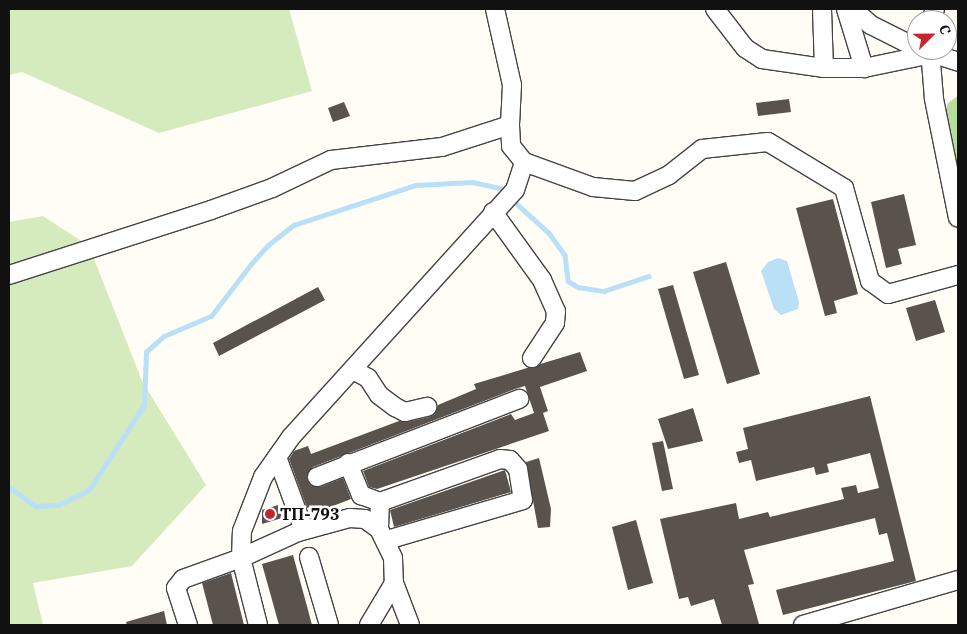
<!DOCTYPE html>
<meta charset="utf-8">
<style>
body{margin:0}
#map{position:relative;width:967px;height:634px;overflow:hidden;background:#fffdf5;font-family:"IBM Plex Serif",serif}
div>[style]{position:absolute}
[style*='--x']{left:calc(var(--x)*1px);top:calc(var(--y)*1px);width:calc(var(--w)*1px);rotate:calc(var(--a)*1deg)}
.green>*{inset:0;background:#d5ebbd}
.forest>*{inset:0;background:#b9dc9c}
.water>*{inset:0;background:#b9e0f7}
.stream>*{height:4.5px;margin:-2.25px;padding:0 2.25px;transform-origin:2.25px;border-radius:2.25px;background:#b9e0f7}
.building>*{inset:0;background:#5a524d}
.roads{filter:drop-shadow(1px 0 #444) drop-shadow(-1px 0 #444) drop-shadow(0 1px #444) drop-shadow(0 -1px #444)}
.minor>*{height:18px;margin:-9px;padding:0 9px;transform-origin:9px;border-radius:9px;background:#fff}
.dots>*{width:14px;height:14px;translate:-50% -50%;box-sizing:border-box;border:2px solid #fff;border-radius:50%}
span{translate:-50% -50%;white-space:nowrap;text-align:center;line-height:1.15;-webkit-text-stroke:5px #fff;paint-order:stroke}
.poi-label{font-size:16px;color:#111;font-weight:700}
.left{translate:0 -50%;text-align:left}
.frame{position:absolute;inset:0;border:10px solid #111;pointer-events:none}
.north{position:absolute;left:907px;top:10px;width:50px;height:50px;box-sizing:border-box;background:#fff;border:1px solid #a0a0a0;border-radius:50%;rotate:67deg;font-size:14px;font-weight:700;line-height:20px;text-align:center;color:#111}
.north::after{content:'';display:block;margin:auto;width:18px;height:22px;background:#c4262e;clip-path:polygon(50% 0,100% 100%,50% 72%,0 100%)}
</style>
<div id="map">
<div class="green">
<i style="clip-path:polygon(9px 9px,289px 9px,312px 91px,159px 133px,22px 72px,9px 75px)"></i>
<i style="clip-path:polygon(43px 216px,89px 246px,142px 381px,206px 485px,132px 566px,33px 583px,43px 625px,9px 625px,9px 222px)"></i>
</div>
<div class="forest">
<i style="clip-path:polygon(958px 96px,958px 198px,942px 120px,948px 103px)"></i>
</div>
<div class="water">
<i style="clip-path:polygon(778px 258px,787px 261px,799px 302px,798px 309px,781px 315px,774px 309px,761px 271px,768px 262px)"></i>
</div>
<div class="stream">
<i style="--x:517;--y:204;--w:43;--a:42.2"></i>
<i style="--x:549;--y:233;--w:27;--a:54"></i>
<i style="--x:565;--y:255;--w:26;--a:83"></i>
<i style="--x:568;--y:281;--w:12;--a:31"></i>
<i style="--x:578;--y:287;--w:26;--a:9"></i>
<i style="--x:604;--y:291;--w:47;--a:-18.4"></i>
<i style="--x:9;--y:487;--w:33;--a:35"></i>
<i style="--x:36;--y:506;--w:22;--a:-3"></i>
<i style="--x:58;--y:505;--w:34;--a:-26"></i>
<i style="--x:89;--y:490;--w:101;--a:-57.1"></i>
<i style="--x:144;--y:405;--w:53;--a:-87.8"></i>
<i style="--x:146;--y:352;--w:24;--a:-42"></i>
<i style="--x:164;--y:336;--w:51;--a:-23.1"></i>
<i style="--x:211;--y:316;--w:66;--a:-52.4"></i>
<i style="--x:251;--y:264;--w:25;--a:-48"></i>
<i style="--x:268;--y:245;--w:33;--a:-38"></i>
<i style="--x:294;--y:225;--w:128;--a:-18.2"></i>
<i style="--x:416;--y:185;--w:56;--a:-3.1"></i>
<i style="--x:472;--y:182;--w:30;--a:12"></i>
</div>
<div class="building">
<i style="clip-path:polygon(789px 99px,791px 112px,758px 116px,756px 103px)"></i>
<i style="clip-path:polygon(344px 102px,350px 116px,333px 122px,328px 108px)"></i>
<i style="clip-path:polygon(904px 194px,916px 245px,898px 249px,902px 264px,886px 268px,871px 202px)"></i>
<i style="clip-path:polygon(833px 199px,858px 294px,834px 301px,837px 313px,825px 316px,796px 208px)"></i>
<i style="clip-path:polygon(726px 262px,760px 374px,727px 384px,693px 272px)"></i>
<i style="clip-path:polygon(673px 285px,699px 375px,684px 379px,658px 289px)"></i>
<i style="clip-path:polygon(318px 287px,325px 300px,219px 356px,213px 343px)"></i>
<i style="clip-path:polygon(935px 300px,945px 332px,916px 341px,906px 308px)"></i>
<i style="clip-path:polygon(580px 352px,587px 371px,540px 387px,548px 411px,543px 413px,549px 431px,377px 489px,369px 487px,363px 471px,511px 414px,515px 420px,534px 413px,525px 386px,515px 389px,313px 467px,307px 475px,310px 485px,320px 487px,343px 478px,351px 499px,315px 513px,312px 506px,307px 508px,289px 459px,294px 451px,308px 446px,311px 454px,399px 421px,407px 422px,429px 417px,435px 414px,438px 405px,476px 389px,474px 384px)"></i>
<i style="clip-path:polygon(870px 396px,916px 581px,783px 615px,776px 590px,894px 561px,887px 533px,879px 535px,875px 518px,744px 550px,754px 584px,748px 585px,759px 624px,722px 625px,714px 599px,691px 606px,688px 597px,679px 599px,660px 519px,736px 503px,739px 519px,768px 512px,770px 517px,844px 499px,841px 488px,856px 485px,858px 493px,879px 488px,870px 453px,827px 464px,829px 472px,816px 475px,814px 467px,756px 481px,751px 460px,739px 463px,736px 452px,748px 449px,743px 428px)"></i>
<i style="clip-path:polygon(693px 408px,703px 441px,668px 449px,658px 419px)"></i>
<i style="clip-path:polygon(663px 441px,673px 489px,662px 491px,652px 443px)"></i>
<i style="clip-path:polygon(539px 458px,551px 509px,550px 527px,538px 528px,526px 462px)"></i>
<i style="clip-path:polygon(505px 470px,511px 492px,394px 527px,390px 510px)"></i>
<i style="clip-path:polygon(278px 505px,282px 518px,262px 524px,262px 510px)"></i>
<i style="clip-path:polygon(636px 520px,653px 583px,628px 590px,612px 527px)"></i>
<i style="clip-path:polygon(293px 555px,308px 610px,312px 625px,279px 625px,262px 564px)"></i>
<i style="clip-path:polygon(231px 573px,244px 625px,213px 625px,202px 583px)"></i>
<i style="clip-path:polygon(164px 611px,167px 625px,127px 625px,126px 622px)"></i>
</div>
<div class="roads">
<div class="minor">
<i style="--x:495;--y:9;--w:78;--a:77.4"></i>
<i style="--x:512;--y:85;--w:40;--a:92.9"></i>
<i style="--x:715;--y:9;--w:49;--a:52.4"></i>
<i style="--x:745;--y:48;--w:20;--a:33"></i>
<i style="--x:762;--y:59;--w:63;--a:8.3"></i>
<i style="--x:824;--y:68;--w:40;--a:0"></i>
<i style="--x:864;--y:68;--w:68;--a:-11.8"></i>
<i style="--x:822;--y:9;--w:59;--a:88.1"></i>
<i style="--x:846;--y:9;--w:62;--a:73"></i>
<i style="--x:853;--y:9;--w:24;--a:42"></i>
<i style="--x:871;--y:25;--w:51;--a:26.6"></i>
<i style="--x:931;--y:20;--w:12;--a:-70"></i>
<i style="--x:922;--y:50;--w:38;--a:18"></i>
<i style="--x:930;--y:50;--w:49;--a:85.3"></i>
<i style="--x:934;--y:99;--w:121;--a:78.6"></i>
<i style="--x:493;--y:212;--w:84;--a:54.2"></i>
<i style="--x:542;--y:280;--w:34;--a:66"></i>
<i style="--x:556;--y:311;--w:12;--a:95"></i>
<i style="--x:555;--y:323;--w:42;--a:123.3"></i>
<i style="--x:9;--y:275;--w:212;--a:-17.8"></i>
<i style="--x:211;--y:210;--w:65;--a:-19.8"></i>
<i style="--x:272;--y:188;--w:65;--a:-25.4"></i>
<i style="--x:331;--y:160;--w:112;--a:-6.7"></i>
<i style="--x:442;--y:147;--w:71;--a:-17.9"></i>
<i style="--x:510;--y:125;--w:21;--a:87"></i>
<i style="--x:511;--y:146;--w:21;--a:51"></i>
<i style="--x:524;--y:162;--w:73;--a:19.9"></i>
<i style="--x:593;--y:187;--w:42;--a:5.4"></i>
<i style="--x:635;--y:191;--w:38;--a:-25"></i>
<i style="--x:669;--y:175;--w:42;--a:-38.2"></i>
<i style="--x:702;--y:149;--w:66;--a:-6.1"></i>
<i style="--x:768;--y:142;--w:89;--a:31.2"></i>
<i style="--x:844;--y:188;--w:97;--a:74.4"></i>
<i style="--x:870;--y:281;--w:22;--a:36"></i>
<i style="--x:888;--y:294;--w:73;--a:-15.2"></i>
<i style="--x:353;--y:370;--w:17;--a:28"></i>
<i style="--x:368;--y:378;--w:20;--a:57"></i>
<i style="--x:379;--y:395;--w:20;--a:37"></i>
<i style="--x:395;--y:407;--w:11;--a:27"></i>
<i style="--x:405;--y:412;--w:23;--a:-13"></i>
<i style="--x:277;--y:457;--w:78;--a:69.7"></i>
<i style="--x:348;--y:463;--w:35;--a:68"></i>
<i style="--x:361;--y:495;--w:20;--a:20"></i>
<i style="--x:317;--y:477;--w:217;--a:-21.1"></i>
<i style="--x:379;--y:529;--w:27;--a:-88"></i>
<i style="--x:380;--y:502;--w:127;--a:-19.7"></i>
<i style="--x:500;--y:459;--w:10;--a:6"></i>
<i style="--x:510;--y:460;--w:12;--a:48"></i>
<i style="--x:518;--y:469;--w:31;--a:81"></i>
<i style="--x:523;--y:500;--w:142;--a:163.6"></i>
<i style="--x:309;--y:557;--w:71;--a:73.6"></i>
<i style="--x:394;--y:583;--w:45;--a:69.1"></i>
<i style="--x:188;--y:625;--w:39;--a:-108"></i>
<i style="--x:176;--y:588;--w:11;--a:-52"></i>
<i style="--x:183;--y:579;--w:62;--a:-19.9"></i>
<i style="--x:241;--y:558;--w:63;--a:-24.5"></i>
<i style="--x:298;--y:532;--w:54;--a:-15.1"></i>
<i style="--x:350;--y:518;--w:15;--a:4"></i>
<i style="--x:365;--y:519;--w:17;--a:36"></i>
<i style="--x:379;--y:529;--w:32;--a:64"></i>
<i style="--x:393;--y:558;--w:25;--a:88"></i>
<i style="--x:394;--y:583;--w:49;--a:120.8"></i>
<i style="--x:258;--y:625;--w:69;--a:-104.2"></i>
<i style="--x:241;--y:558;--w:27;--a:-88"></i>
<i style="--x:242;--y:531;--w:58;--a:-68.7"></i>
<i style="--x:263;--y:477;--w:49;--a:-55"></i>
<i style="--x:291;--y:437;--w:333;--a:-47.8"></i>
<i style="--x:515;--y:190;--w:29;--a:-72"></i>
<i style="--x:803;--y:625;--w:161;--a:-16.2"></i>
</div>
</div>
<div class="dots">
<i style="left:270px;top:514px;background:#c4262e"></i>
</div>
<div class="poi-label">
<span class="left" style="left:280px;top:514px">ТП-793</span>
</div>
<div class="frame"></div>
<div class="north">С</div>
</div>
